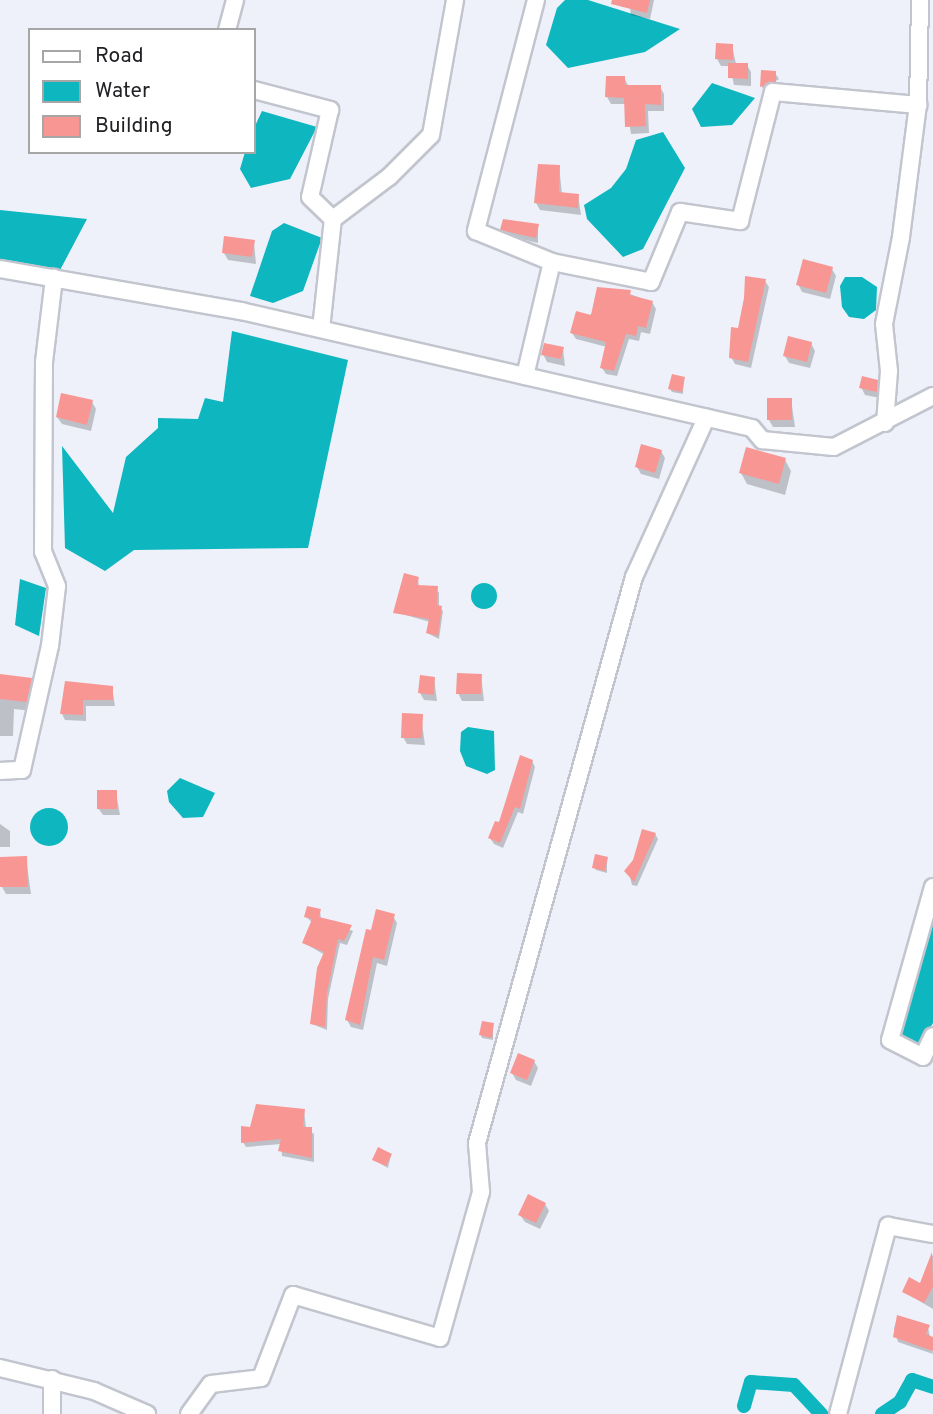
<!DOCTYPE html>
<style>
body{margin:0}
#map{position:relative;width:933px;height:1414px;overflow:hidden;background:#eef1fa;font-family:Overpass,sans-serif}
div>[style]{position:absolute}
[style*='--x']{left:calc(var(--x)*1px);top:calc(var(--y)*1px);width:calc(var(--w)*1px);rotate:calc(var(--a)*1deg)}
.water>*{inset:0;background:#0eb6bf}
.round{border-radius:50%}
.shadow>*{inset:0;background:#0003}
.canal>*{height:14px;margin:-7px;padding:0 7px;transform-origin:7px;border-radius:7px;background:#0eb6bf}
.building>*{inset:0;background:#f89693}
.roads{filter:drop-shadow(2px 0 #c2c5cd) drop-shadow(-2px 0 #c2c5cd) drop-shadow(0 2px #c2c5cd) drop-shadow(0 -2px #c2c5cd)}
.street>*{height:16px;margin:-8px;padding:0 8px;transform-origin:8px;border-radius:8px;background:#fff}
span{translate:-50% -50%;white-space:nowrap;text-align:center;line-height:1.15;-webkit-text-stroke:6px #fff;paint-order:stroke}
.legend{position:absolute;left:28px;top:28px;width:228px;height:126px;box-sizing:border-box;background:#fff;border:2px solid #a6a6a7;margin:0;padding:9px 12px;list-style:none;font-size:21px;color:#202124}
.legend li{display:flex;align-items:center;gap:14px;height:35px}
.legend b{width:35px;border:2px solid #a6a6a7}
</style>
<div id="map">
<div class="water">
<i style="clip-path:polygon(565px 0,588px 0,680px 29px,645px 52px,568px 68px,546px 45px,557px 8px)"></i>
<i style="clip-path:polygon(712px 83px,755px 98px,732px 125px,701px 127px,692px 109px)"></i>
<i style="clip-path:polygon(262px 111px,317px 127px,290px 179px,251px 188px,240px 169px,245px 152px,254px 152px,254px 128px)"></i>
<i style="clip-path:polygon(663px 132px,685px 168px,643px 249px,623px 257px,587px 219px,584px 205px,611px 188px,626px 169px,636px 140px)"></i>
<i style="clip-path:polygon(0 210px,87px 219px,59px 272px,0 264px)"></i>
<i style="clip-path:polygon(284px 223px,322px 238px,303px 291px,273px 303px,250px 296px,272px 231px)"></i>
<i style="clip-path:polygon(845px 277px,862px 277px,877px 287px,876px 310px,864px 319px,849px 317px,842px 307px,840px 286px)"></i>
<i style="clip-path:polygon(232px 331px,348px 360px,308px 548px,134px 550px,105px 571px,65px 548px,62px 446px,113px 513px,126px 457px,158px 428px,158px 418px,198px 419px,205px 398px,223px 402px)"></i>
<i style="clip-path:polygon(20px 579px,46px 588px,39px 636px,15px 625px)"></i>
<i class="round" style="left:471px;top:583px;width:26px;height:26px"></i>
<i style="clip-path:polygon(468px 727px,494px 731px,495px 770px,487px 774px,466px 766px,460px 751px,461px 732px)"></i>
<i style="clip-path:polygon(180px 778px,215px 793px,203px 817px,183px 818px,169px 802px,167px 791px)"></i>
<i class="round" style="left:30px;top:808px;width:38px;height:38px"></i>
<i style="clip-path:polygon(933px 923px,933px 1023px,920px 1045px,900px 1036px)"></i>
</div>
<div class="shadow">
<i style="clip-path:polygon(629px 0,654px 0,650px 19px,631px 15px)"></i>
<i style="clip-path:polygon(732px 45px,736px 64px,747px 65px,751px 72px,751px 86px,734px 85px,730px 66px,721px 66px,717px 59px)"></i>
<i style="clip-path:polygon(763px 72px,775px 73px,779px 79px,764px 88px,779px 82px,779px 89px,766px 94px,762px 87px)"></i>
<i style="clip-path:polygon(624px 78px,628px 85px,660px 87px,664px 94px,664px 111px,648px 111px,649px 133px,631px 134px,626px 104px,611px 104px,607px 97px)"></i>
<i style="clip-path:polygon(559px 166px,562px 194px,578px 195px,581px 215px,540px 210px,536px 203px)"></i>
<i style="clip-path:polygon(538px 226px,538px 243px,505px 235px,502px 229px)"></i>
<i style="clip-path:polygon(254px 242px,256px 264px,228px 260px,224px 253px)"></i>
<i style="clip-path:polygon(832px 269px,836px 276px,830px 299px,802px 292px,798px 284px)"></i>
<i style="clip-path:polygon(765px 281px,769px 287px,751px 368px,735px 364px,731px 357px,739px 330px)"></i>
<i style="clip-path:polygon(616px 289px,652px 302px,656px 309px,650px 334px,641px 332px,639px 341px,629px 339px,617px 376px,606px 374px,602px 368px,607px 347px,576px 339px,572px 333px)"></i>
<i style="clip-path:polygon(811px 343px,815px 351px,810px 368px,789px 363px,785px 356px)"></i>
<i style="clip-path:polygon(563px 349px,565px 366px,547px 362px,543px 354px)"></i>
<i style="clip-path:polygon(684px 379px,683px 394px,672px 392px,670px 389px)"></i>
<i style="clip-path:polygon(877px 381px,880px 398px,865px 395px,861px 387px)"></i>
<i style="clip-path:polygon(791px 399px,795px 427px,773px 427px,769px 420px)"></i>
<i style="clip-path:polygon(92px 402px,96px 409px,91px 431px,62px 424px,57px 417px)"></i>
<i style="clip-path:polygon(661px 451px,665px 458px,659px 479px,641px 474px,637px 467px)"></i>
<i style="clip-path:polygon(785px 460px,791px 471px,785px 495px,747px 484px,741px 473px)"></i>
<i style="clip-path:polygon(418px 578px,419px 587px,439px 592px,439px 607px,443px 611px,439px 639px,427px 633px,430px 622px,395px 612px)"></i>
<i style="clip-path:polygon(481px 675px,484px 701px,462px 701px,458px 693px)"></i>
<i style="clip-path:polygon(434px 678px,437px 701px,424px 700px,420px 693px)"></i>
<i style="clip-path:polygon(31px 680px,37px 689px,32px 711px,14px 709px,13px 736px,0 736px,0 681px)"></i>
<i style="clip-path:polygon(66px 683px,112px 687px,115px 706px,86px 706px,86px 721px,65px 720px,62px 714px)"></i>
<i style="clip-path:polygon(421px 716px,425px 745px,407px 744px,403px 737px)"></i>
<i style="clip-path:polygon(532px 761px,535px 767px,523px 814px,518px 812px,503px 848px,494px 844px,490px 838px)"></i>
<i style="clip-path:polygon(116px 792px,120px 815px,103px 815px,98px 808px)"></i>
<i style="clip-path:polygon(0 824px,10px 831px,10px 847px,0 847px)"></i>
<i style="clip-path:polygon(655px 834px,658px 839px,637px 886px,632px 885px,630px 877px)"></i>
<i style="clip-path:polygon(26px 858px,31px 894px,6px 894px,2px 887px)"></i>
<i style="clip-path:polygon(607px 859px,607px 873px,596px 870px,594px 867px)"></i>
<i style="clip-path:polygon(320px 911px,321px 919px,353px 931px,347px 945px,340px 943px,328px 999px,327px 1030px,312px 1024px,325px 955px,304px 943px,313px 923px,306px 917px)"></i>
<i style="clip-path:polygon(393px 916px,397px 923px,387px 966px,377px 963px,363px 1030px,351px 1027px,347px 1020px,372px 932px)"></i>
<i style="clip-path:polygon(493px 1025px,493px 1040px,482px 1038px,481px 1035px)"></i>
<i style="clip-path:polygon(534px 1061px,538px 1068px,531px 1086px,516px 1080px,512px 1073px)"></i>
<i style="clip-path:polygon(304px 1111px,306px 1128px,314px 1134px,314px 1162px,282px 1156px,281px 1144px,246px 1147px,243px 1142px,251px 1128px)"></i>
<i style="clip-path:polygon(391px 1155px,388px 1168px,374px 1160px)"></i>
<i style="clip-path:polygon(545px 1204px,549px 1211px,540px 1229px,525px 1222px,520px 1215px)"></i>
<i style="clip-path:polygon(932px 1255px,933px 1256px,933px 1309px,904px 1292px,921px 1285px)"></i>
<i style="clip-path:polygon(898px 1317px,928px 1327px,933px 1354px,898px 1342px,894px 1328px)"></i>
</div>
<div class="canal">
<i style="--x:744;--y:1406;--w:25;--a:-74"></i>
<i style="--x:751;--y:1382;--w:43;--a:4"></i>
<i style="--x:794;--y:1385;--w:40;--a:47"></i>
<i style="--x:882;--y:1414;--w:22;--a:-34"></i>
<i style="--x:900;--y:1402;--w:25;--a:-61"></i>
<i style="--x:912;--y:1380;--w:22;--a:18"></i>
</div>
<div class="building">
<i style="clip-path:polygon(612px 0,650px 0,647px 13px,611px 4px)"></i>
<i style="clip-path:polygon(716px 43px,733px 44px,733px 60px,715px 59px)"></i>
<i style="clip-path:polygon(728px 63px,748px 63px,748px 79px,728px 78px)"></i>
<i style="clip-path:polygon(761px 70px,776px 71px,776px 82px,760px 87px)"></i>
<i style="clip-path:polygon(606px 76px,625px 76px,625px 85px,661px 85px,661px 105px,645px 104px,646px 126px,625px 127px,624px 98px,605px 97px)"></i>
<i style="clip-path:polygon(538px 164px,560px 165px,559px 192px,579px 194px,578px 208px,534px 203px)"></i>
<i style="clip-path:polygon(503px 219px,539px 224px,536px 238px,500px 230px)"></i>
<i style="clip-path:polygon(224px 236px,255px 240px,252px 257px,222px 253px)"></i>
<i style="clip-path:polygon(803px 259px,833px 267px,826px 293px,796px 285px)"></i>
<i style="clip-path:polygon(745px 276px,766px 279px,748px 362px,729px 358px,731px 327px,738px 328px,744px 298px)"></i>
<i style="clip-path:polygon(597px 287px,631px 290px,630px 295px,653px 301px,646px 328px,638px 326px,636px 336px,626px 334px,614px 371px,600px 368px,606px 342px,570px 333px,576px 311px,591px 315px)"></i>
<i style="clip-path:polygon(788px 336px,812px 342px,807px 362px,783px 356px)"></i>
<i style="clip-path:polygon(544px 343px,564px 347px,561px 359px,541px 355px)"></i>
<i style="clip-path:polygon(672px 374px,685px 377px,682px 392px,668px 389px)"></i>
<i style="clip-path:polygon(862px 376px,878px 380px,877px 392px,859px 388px)"></i>
<i style="clip-path:polygon(61px 393px,93px 400px,87px 425px,56px 417px)"></i>
<i style="clip-path:polygon(767px 398px,792px 398px,792px 420px,767px 420px)"></i>
<i style="clip-path:polygon(641px 444px,662px 450px,655px 473px,635px 467px)"></i>
<i style="clip-path:polygon(746px 447px,786px 458px,779px 484px,739px 473px)"></i>
<i style="clip-path:polygon(404px 573px,419px 577px,417px 585px,438px 586px,437px 605px,442px 606px,438px 636px,426px 633px,429px 619px,393px 613px)"></i>
<i style="clip-path:polygon(457px 673px,482px 674px,481px 694px,456px 694px)"></i>
<i style="clip-path:polygon(0 674px,32px 678px,27px 702px,0 699px)"></i>
<i style="clip-path:polygon(420px 675px,435px 677px,434px 695px,418px 693px)"></i>
<i style="clip-path:polygon(65px 681px,113px 686px,113px 700px,83px 700px,83px 715px,60px 714px)"></i>
<i style="clip-path:polygon(402px 713px,423px 714px,422px 738px,401px 738px)"></i>
<i style="clip-path:polygon(520px 755px,533px 760px,520px 809px,515px 807px,500px 843px,488px 838px,495px 821px,499px 822px)"></i>
<i style="clip-path:polygon(97px 790px,117px 790px,117px 809px,97px 809px)"></i>
<i style="clip-path:polygon(642px 829px,656px 833px,634px 882px,624px 871px,633px 860px)"></i>
<i style="clip-path:polygon(595px 854px,608px 857px,605px 871px,592px 868px)"></i>
<i style="clip-path:polygon(27px 856px,28px 887px,0 887px,0 857px)"></i>
<i style="clip-path:polygon(307px 906px,321px 909px,319px 917px,352px 925px,344px 941px,338px 939px,327px 993px,325px 1027px,310px 1024px,317px 968px,324px 952px,302px 943px,312px 919px,304px 917px)"></i>
<i style="clip-path:polygon(376px 909px,395px 914px,384px 960px,373px 957px,360px 1025px,345px 1020px,366px 929px,371px 930px)"></i>
<i style="clip-path:polygon(482px 1021px,494px 1023px,492px 1038px,479px 1035px)"></i>
<i style="clip-path:polygon(518px 1053px,535px 1060px,527px 1080px,510px 1073px)"></i>
<i style="clip-path:polygon(256px 1104px,305px 1109px,303px 1127px,312px 1127px,312px 1158px,278px 1151px,281px 1139px,241px 1143px,241px 1126px,250px 1127px)"></i>
<i style="clip-path:polygon(378px 1147px,392px 1154px,386px 1166px,372px 1160px)"></i>
<i style="clip-path:polygon(528px 1194px,546px 1203px,536px 1223px,518px 1215px)"></i>
<i style="clip-path:polygon(932px 1252px,933px 1287px,924px 1303px,902px 1292px,909px 1277px,920px 1283px)"></i>
<i style="clip-path:polygon(897px 1315px,930px 1325px,926px 1334px,933px 1337px,933px 1351px,893px 1337px)"></i>
</div>
<div class="roads">
<div class="street">
<i style="--x:536;--y:0;--w:239;--a:104.6"></i>
<i style="--x:476;--y:231;--w:82;--a:22.2"></i>
<i style="--x:552;--y:262;--w:101;--a:11.4"></i>
<i style="--x:651;--y:282;--w:76;--a:-67.5"></i>
<i style="--x:680;--y:212;--w:61;--a:8.5"></i>
<i style="--x:740;--y:221;--w:133;--a:-75.7"></i>
<i style="--x:773;--y:92;--w:146;--a:5.1"></i>
<i style="--x:918;--y:105;--w:105;--a:-88.9"></i>
<i style="--x:227;--y:30;--w:31;--a:-75"></i>
<i style="--x:254;--y:90;--w:79;--a:14.7"></i>
<i style="--x:330;--y:110;--w:89;--a:102.9"></i>
<i style="--x:310;--y:197;--w:32;--a:44"></i>
<i style="--x:333;--y:219;--w:70;--a:-36.9"></i>
<i style="--x:389;--y:177;--w:59;--a:-45"></i>
<i style="--x:431;--y:135;--w:137;--a:-79.9"></i>
<i style="--x:0;--y:269;--w:245;--a:9.9"></i>
<i style="--x:241;--y:311;--w:524;--a:12.9"></i>
<i style="--x:752;--y:428;--w:16;--a:50"></i>
<i style="--x:762;--y:440;--w:72;--a:5.6"></i>
<i style="--x:834;--y:447;--w:111;--a:-27.3"></i>
<i style="--x:321;--y:329;--w:111;--a:-83.8"></i>
<i style="--x:525;--y:376;--w:117;--a:-76.7"></i>
<i style="--x:885;--y:423;--w:52;--a:-85.6"></i>
<i style="--x:889;--y:371;--w:47;--a:-96.1"></i>
<i style="--x:884;--y:324;--w:89;--a:-78.9"></i>
<i style="--x:901;--y:237;--w:133;--a:-82.7"></i>
<i style="--x:0;--y:771;--w:22;--a:-3"></i>
<i style="--x:22;--y:770;--w:127;--a:-77.3"></i>
<i style="--x:50;--y:646;--w:60;--a:-83.3"></i>
<i style="--x:57;--y:586;--w:37;--a:-112"></i>
<i style="--x:43;--y:552;--w:190;--a:-89.7"></i>
<i style="--x:44;--y:362;--w:85;--a:-83.2"></i>
<i style="--x:933;--y:887;--w:159;--a:105.7"></i>
<i style="--x:890;--y:1040;--w:37;--a:27"></i>
<i style="--x:923;--y:1057;--w:23;--a:-65"></i>
<i style="--x:0;--y:1368;--w:97;--a:13.7"></i>
<i style="--x:94;--y:1391;--w:58;--a:23.5"></i>
<i style="--x:52;--y:1414;--w:35;--a:-90"></i>
<i style="--x:189;--y:1414;--w:37;--a:-54"></i>
<i style="--x:211;--y:1384;--w:50;--a:-6.8"></i>
<i style="--x:261;--y:1378;--w:89;--a:-68.9"></i>
<i style="--x:293;--y:1295;--w:153;--a:16.3"></i>
<i style="--x:440;--y:1338;--w:152;--a:-74.3"></i>
<i style="--x:481;--y:1192;--w:49;--a:-94.7"></i>
<i style="--x:477;--y:1143;--w:587;--a:-74.5"></i>
<i style="--x:634;--y:577;--w:175;--a:-65.6"></i>
<i style="--x:838;--y:1414;--w:195;--a:-75.1"></i>
<i style="--x:888;--y:1226;--w:46;--a:10.1"></i>
</div>
</div>
<ul class="legend">
<li><b style="height:9px;background:#fff"></b>Road</li>
<li><b style="height:19px;background:#0eb6bf"></b>Water</li>
<li><b style="height:19px;background:#f89693"></b>Building</li>
</ul>
</div>
